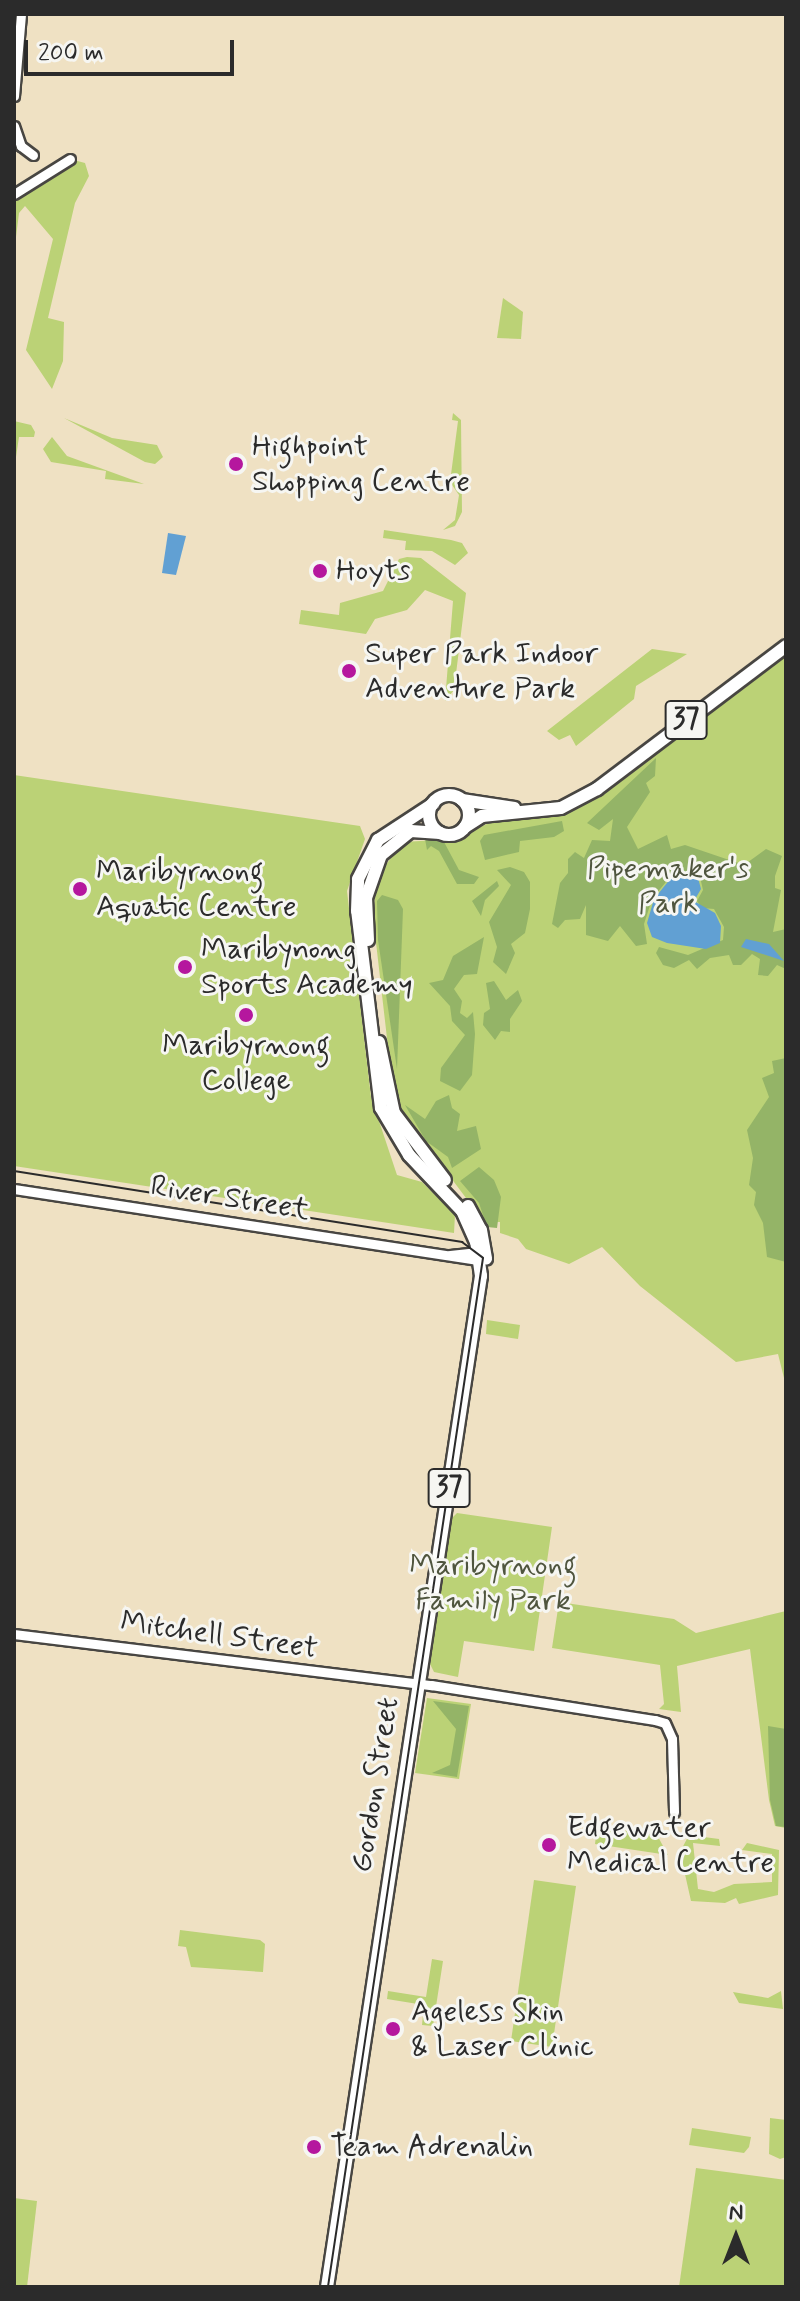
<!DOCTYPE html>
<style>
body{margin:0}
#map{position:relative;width:800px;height:2301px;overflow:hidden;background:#efe1c3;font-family:Mynerve,sans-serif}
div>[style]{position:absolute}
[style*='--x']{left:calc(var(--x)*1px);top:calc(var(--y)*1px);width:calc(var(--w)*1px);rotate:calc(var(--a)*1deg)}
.green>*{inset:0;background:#bbd276}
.forest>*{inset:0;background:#94b467}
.water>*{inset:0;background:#61a0d3}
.roads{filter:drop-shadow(2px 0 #484642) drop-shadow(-2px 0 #484642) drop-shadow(0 2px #484642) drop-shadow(0 -2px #484642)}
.tertiary>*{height:9px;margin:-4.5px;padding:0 4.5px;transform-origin:4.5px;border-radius:4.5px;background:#fff}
.primary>*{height:12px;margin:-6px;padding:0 6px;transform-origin:6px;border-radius:6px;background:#fff}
.primary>.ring{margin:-6px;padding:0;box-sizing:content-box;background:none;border:12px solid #fff;border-radius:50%}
.tram>*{height:2px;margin:-1px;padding:0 1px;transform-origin:1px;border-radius:1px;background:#2b2b2b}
.dots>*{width:22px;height:22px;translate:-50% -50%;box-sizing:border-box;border:4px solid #f6f6f2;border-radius:50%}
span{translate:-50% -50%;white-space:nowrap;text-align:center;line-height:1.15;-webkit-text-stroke:6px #f6f6f2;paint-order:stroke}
.shield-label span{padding:2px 6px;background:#f6f6f2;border:2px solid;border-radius:6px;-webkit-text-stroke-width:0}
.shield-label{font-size:28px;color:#2b2b2b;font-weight:700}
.poi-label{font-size:30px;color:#2b2b2b}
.left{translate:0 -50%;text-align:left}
.park-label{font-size:30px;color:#4f553e}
.street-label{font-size:30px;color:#2b2b2b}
.frame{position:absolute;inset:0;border:16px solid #2b2b2b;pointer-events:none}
.north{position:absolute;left:696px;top:2197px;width:80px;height:80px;-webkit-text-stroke:6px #f6f6f2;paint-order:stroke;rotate:0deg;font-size:22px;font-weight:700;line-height:32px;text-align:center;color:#2b2b2b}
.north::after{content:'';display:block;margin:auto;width:28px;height:36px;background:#2b2b2b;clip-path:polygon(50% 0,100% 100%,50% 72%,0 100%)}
.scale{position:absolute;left:24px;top:40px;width:210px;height:36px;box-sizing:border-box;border:4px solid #2b2b2b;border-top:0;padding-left:10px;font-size:24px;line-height:28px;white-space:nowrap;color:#2b2b2b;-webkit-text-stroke:6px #f6f6f2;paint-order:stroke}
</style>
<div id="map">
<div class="green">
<i style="clip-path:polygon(70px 159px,85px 163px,89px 176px,75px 203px,48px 318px,64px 322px,63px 361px,52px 389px,26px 350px,53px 239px,25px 206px,19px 213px,14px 253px,14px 194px)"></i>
<i style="clip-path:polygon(503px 298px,523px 312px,521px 339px,497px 338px)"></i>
<i style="clip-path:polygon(453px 413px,461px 420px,462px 512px,455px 526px,443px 530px,455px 520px,459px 495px,450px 482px,458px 421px,452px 420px)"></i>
<i style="clip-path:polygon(64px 418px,112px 438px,157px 445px,163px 457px,155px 464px,145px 462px)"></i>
<i style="clip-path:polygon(14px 421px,31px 425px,35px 432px,34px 437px,19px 437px,16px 457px)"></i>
<i style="clip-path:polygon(52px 437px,67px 456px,144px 484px,105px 479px,106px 471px,51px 462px,43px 449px)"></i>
<i style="clip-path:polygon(384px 530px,451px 540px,462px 543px,468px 553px,455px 565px,432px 551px,405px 550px,406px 541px,383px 538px)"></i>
<i style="clip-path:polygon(407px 557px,421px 558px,466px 593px,454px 690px,445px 701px,453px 601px,425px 590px,407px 610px,375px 619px,366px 634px,299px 624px,301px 610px,339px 615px,340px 603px,383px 591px,399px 559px)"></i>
<i style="clip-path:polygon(652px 649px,687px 654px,636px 686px,634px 699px,576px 746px,570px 735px,559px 740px,547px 731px)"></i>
<i style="clip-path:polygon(786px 652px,786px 1386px,778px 1354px,736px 1362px,640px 1286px,602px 1247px,569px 1264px,526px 1249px,518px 1239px,500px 1233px,500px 1222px,484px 1222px,403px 1114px,392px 1082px,374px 925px,375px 879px,403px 842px,455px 839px,491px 822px,548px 816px,582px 804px)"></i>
<i style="clip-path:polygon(14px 775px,360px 826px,365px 839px,347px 891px,371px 1097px,397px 1175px,422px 1182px,455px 1215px,454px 1233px,14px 1166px)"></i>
<i style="clip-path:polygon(487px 1320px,520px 1325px,518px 1339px,486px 1334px)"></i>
<i style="clip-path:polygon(457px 1513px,552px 1527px,534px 1651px,464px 1641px,458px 1677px,434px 1672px,430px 1664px,451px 1519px)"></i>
<i style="clip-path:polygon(559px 1602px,674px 1619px,696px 1633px,786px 1611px,786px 1828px,775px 1826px,769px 1800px,750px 1649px,677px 1666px,681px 1712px,659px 1709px,664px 1704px,660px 1665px,552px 1648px)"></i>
<i style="clip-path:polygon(427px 1698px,471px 1704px,459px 1779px,415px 1773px)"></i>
<i style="clip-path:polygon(597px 1827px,657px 1835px,668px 1855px,595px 1844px)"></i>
<i style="clip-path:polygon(689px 1835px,719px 1839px,720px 1846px,693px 1843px,698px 1889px,714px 1892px,734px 1884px,772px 1882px,772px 1854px,742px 1850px,747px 1843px,779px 1850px,778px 1895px,739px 1904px,736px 1898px,725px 1903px,691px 1901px,680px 1852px)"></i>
<i style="clip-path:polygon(534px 1880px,576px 1886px,552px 2047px,511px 2041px)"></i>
<i style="clip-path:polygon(180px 1930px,260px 1940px,265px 1944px,263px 1972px,191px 1967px,186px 1947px,178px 1946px)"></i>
<i style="clip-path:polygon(432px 1959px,443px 1961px,433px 2026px,422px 2025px,424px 2005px,387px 1999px,388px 1991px,426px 1997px)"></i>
<i style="clip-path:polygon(781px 1991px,783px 2009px,739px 2003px,733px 1992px,768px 1998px)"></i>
<i style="clip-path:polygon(770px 2118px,786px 2120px,786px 2157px,780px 2159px,769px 2154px)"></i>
<i style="clip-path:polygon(692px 2128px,751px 2137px,749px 2147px,744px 2153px,689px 2145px)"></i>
<i style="clip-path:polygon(696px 2168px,786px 2180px,786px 2287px,679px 2287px)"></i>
<i style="clip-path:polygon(14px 2198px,37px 2201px,27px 2287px,14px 2287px)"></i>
</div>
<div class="forest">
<i style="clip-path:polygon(656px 758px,655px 776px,646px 783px,650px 792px,627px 827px,638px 849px,667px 835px,671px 849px,685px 845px,744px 865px,766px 849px,782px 856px,775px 876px,775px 888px,781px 890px,773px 932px,786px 929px,786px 969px,777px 965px,768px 976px,758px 975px,760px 959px,752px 954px,741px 965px,733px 965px,729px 955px,710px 958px,697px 969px,689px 960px,674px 968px,663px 965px,656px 953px,659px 947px,688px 955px,723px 940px,724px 927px,714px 909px,702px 908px,697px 901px,703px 890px,700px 877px,687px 872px,670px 877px,652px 899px,644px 924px,647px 944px,636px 946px,620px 926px,608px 941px,586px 935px,586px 905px,580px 919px,565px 920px,558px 928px,552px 924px,560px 883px,568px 873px,568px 859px,575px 852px,584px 858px,592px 840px,610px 841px,613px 819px,599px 830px,587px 823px)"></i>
<i style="clip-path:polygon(562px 821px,564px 831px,554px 837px,520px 841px,519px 852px,485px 860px,480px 841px,484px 835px)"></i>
<i style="clip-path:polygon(425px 839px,444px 842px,459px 870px,479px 877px,474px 884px,457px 884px,439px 851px,431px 846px,427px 850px)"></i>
<i style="clip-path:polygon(510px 867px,524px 872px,530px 882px,530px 909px,525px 933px,511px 944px,515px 953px,506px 974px,493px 962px,497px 947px,489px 922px,511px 885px,497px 870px)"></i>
<i style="clip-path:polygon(497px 881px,499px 886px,485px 900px,481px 916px,472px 901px)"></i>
<i style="clip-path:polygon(382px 895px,398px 900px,403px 909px,397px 1069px,378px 940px,377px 901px)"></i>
<i style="clip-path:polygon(484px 937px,477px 974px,464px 975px,454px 989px,462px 1001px,460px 1013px,467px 1018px,473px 1012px,475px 1034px,472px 1075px,460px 1091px,440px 1081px,441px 1068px,465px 1035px,452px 1021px,450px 1006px,429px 983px,443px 980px,453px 956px)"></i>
<i style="clip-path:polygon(494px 981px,506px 1000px,518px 990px,522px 1001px,510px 1019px,510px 1032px,501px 1031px,495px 1040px,483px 1025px,484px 1013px,490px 1009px,486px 983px)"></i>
<i style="clip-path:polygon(786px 1058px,786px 1262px,767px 1257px,763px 1223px,754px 1205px,756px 1192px,749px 1185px,753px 1158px,747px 1130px,769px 1097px,762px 1078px,774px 1073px,772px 1061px)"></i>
<i style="clip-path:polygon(449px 1095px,452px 1108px,460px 1114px,457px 1131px,476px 1126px,481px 1149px,452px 1168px,448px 1157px,426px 1141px,405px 1105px,425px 1119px,436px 1101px)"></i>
<i style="clip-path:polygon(479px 1167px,494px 1180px,501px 1197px,497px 1228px,487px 1227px,479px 1203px,460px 1181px)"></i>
<i style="clip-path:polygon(433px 1701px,469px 1706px,457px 1777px,432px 1773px,450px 1765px,456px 1729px)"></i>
<i style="clip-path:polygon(768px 1726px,786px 1729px,786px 1827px,776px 1826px,770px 1800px)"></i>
</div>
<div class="water">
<i style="clip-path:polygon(168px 533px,186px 536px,176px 575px,162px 573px)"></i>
<i style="clip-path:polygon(685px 873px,698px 878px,701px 889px,694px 901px,715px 913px,721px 926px,720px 943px,706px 949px,667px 943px,652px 937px,647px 923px,654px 899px,671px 878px)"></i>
<i style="clip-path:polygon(746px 939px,769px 944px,784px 961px,741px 947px)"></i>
</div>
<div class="roads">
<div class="tertiary">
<i style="--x:14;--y:96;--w:82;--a:-85.1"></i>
<i style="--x:14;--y:126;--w:21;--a:71"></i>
<i style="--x:21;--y:146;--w:15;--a:37"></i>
<i style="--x:14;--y:194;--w:66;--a:-32"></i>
<i style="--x:14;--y:1189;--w:471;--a:8.7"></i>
<i style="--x:450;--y:1255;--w:28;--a:-6"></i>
<i style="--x:14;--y:1634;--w:420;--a:7"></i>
<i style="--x:431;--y:1685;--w:227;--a:8.9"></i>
<i style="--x:655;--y:1720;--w:10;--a:17"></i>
<i style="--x:665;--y:1723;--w:17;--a:66"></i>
<i style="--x:672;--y:1739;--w:73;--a:88.4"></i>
</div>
<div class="primary">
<i class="ring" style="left:429px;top:795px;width:28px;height:28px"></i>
<i style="--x:462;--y:800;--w:53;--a:8.7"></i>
<i style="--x:465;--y:827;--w:20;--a:-33"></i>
<i style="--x:482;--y:816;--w:79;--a:-5.8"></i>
<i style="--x:561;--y:808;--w:41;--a:-27.8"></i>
<i style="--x:597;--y:789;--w:237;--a:-37.1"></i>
<i style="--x:368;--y:940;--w:42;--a:-92.7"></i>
<i style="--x:366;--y:898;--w:46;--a:-70.8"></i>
<i style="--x:381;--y:855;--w:38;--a:-39"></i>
<i style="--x:411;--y:831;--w:29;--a:4"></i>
<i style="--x:379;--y:1042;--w:73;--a:78.1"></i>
<i style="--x:394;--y:1113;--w:84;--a:52.7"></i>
<i style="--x:468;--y:1206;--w:27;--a:62"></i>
<i style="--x:481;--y:1230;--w:29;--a:80"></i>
<i style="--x:327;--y:2287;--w:1023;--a:-81.34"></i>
<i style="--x:481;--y:1276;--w:34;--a:-98"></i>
<i style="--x:476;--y:1242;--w:34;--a:-114"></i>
<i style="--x:462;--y:1211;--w:77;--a:-133.4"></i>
<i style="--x:409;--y:1155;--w:55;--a:-120.8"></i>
<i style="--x:381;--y:1108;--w:198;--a:-96.9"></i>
<i style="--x:357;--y:911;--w:32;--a:-88"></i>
<i style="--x:358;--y:879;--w:44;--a:-62.9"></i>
<i style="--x:378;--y:840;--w:66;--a:-33.2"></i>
</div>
</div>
<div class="tram">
<i style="--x:14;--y:1171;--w:454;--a:9"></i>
<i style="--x:462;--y:1242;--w:26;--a:37"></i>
<i style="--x:483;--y:1258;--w:1041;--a:98.57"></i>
</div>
<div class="dots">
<i style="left:236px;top:464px;background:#b5179e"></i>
<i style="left:320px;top:571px;background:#b5179e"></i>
<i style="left:349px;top:671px;background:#b5179e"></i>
<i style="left:80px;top:889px;background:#b5179e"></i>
<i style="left:185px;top:967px;background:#b5179e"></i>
<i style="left:246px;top:1015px;background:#b5179e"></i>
<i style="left:549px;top:1845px;background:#b5179e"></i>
<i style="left:393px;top:2029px;background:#b5179e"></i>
<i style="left:314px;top:2147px;background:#b5179e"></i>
</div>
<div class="shield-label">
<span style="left:686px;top:720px">37</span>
<span style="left:449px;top:1488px">37</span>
</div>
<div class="poi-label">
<span class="left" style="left:252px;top:464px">Highpoint<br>Shopping Centre</span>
<span class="left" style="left:336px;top:571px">Hoyts</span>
<span class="left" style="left:365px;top:671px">Super Park Indoor<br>Adventure Park</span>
<span class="left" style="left:96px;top:889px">Maribyrnong<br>Aquatic Centre</span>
<span class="left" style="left:201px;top:967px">Maribynong<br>Sports Academy</span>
<span style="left:246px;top:1063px">Maribyrnong<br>College</span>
<span class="left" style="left:567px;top:1845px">Edgewater<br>Medical Centre</span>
<span class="left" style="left:411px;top:2029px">Ageless Skin<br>&amp; Laser Clinic</span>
<span class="left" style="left:330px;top:2147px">Team Adrenalin</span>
</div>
<div class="park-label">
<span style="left:668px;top:886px">Pipemaker's<br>Park</span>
<span style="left:493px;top:1583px">Maribyrnong<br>Family Park</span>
</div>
<div class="street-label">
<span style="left:230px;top:1199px;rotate:9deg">River Street</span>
<span style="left:219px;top:1636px;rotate:8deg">Mitchell Street</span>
<span style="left:376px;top:1785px;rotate:-81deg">Gordon Street</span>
</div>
<div class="frame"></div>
<div class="north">N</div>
<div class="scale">200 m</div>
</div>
